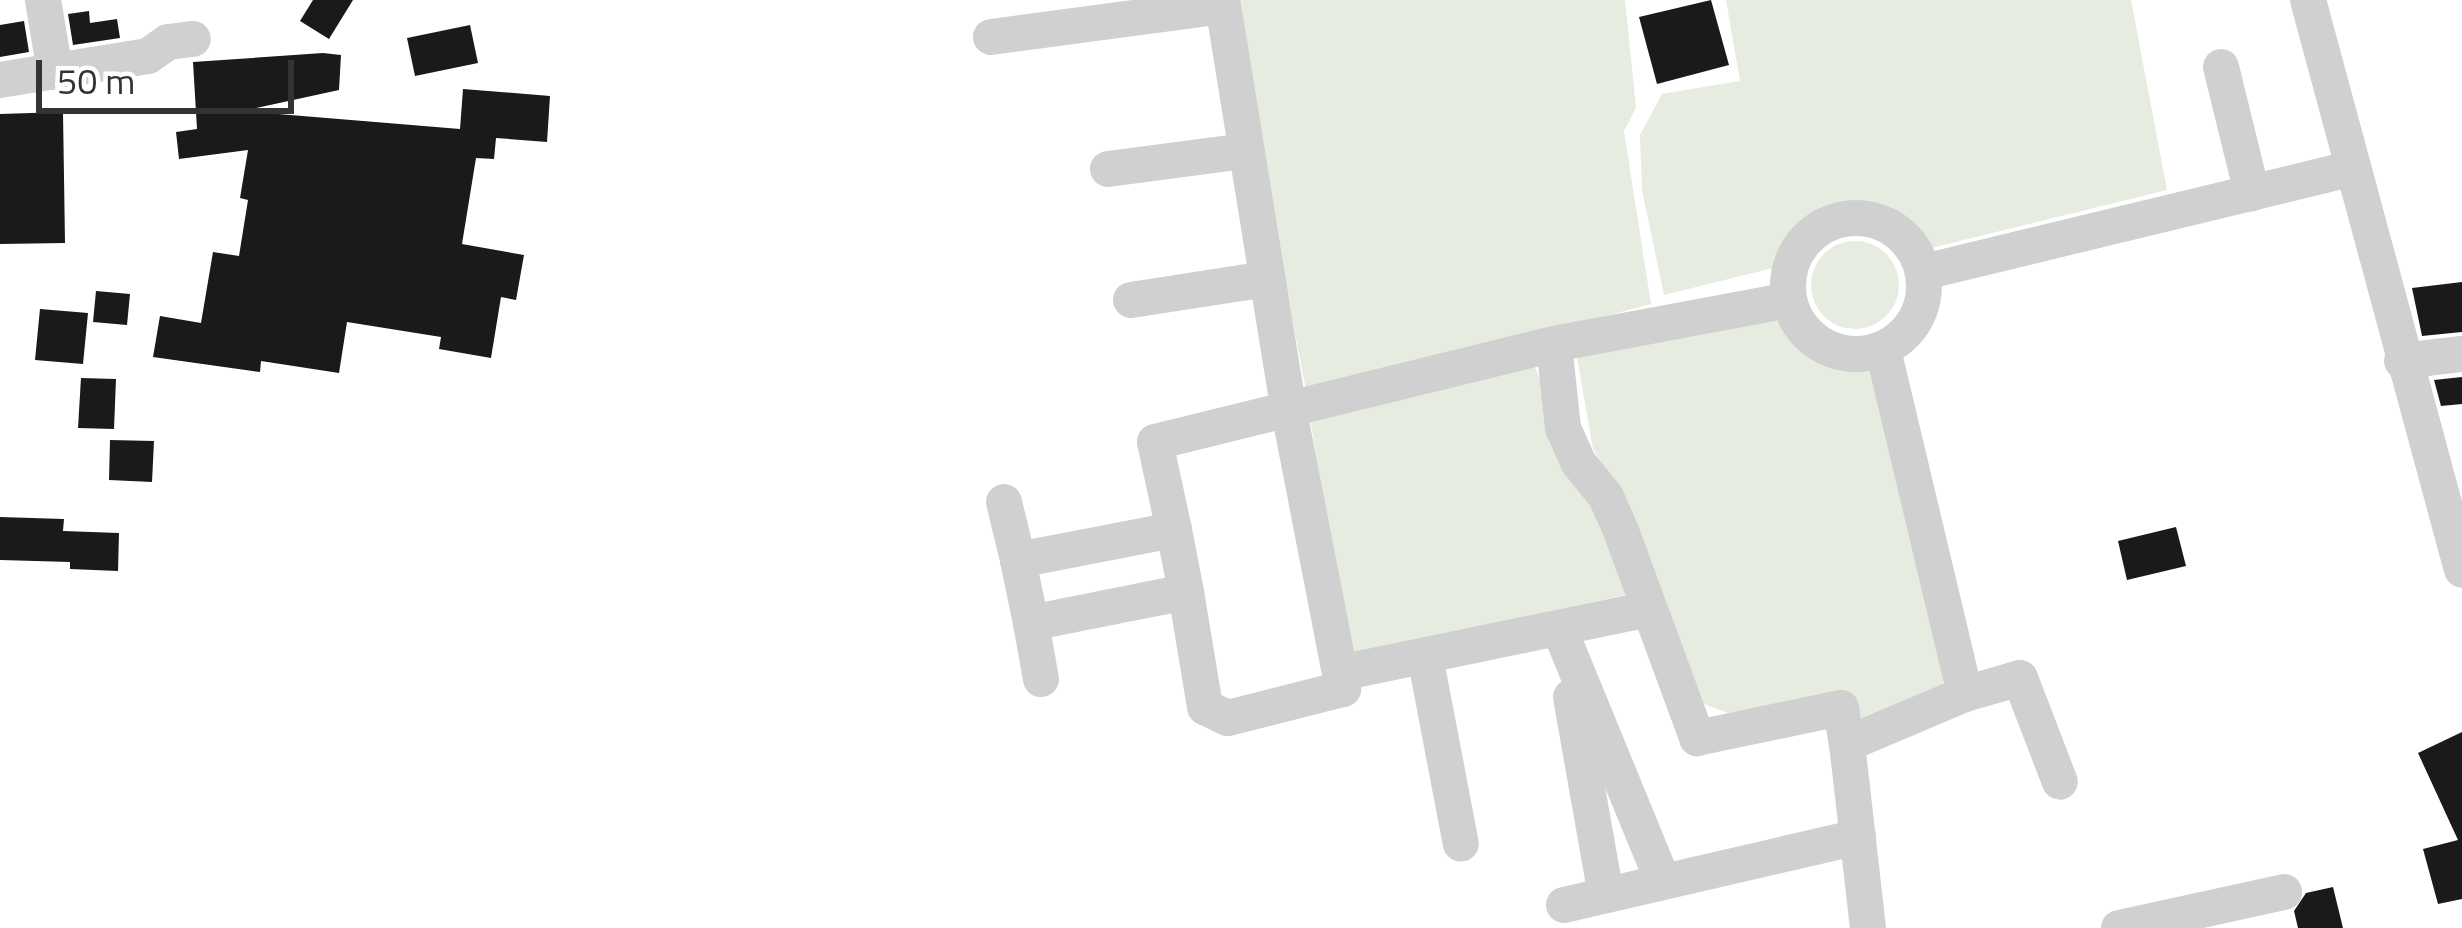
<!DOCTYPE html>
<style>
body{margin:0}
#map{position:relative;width:2462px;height:928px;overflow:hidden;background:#fff;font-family:"Titillium Web",sans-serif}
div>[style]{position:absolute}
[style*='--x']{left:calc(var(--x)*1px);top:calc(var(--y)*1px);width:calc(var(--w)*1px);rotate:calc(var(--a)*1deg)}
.green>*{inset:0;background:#e6ecdf}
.round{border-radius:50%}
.building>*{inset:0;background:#1a1a1a}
.minor>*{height:36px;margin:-18px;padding:0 18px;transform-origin:18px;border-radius:18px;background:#d0d0d0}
.minor>.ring{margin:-18px;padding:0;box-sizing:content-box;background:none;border:36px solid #d0d0d0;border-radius:50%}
span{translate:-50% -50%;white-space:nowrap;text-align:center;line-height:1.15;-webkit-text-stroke:12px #fff;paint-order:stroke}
.scale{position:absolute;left:36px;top:60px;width:258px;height:54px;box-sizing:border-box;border:6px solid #333;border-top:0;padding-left:15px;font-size:36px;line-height:42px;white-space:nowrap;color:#333;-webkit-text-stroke:9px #fff;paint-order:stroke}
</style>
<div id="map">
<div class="green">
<i style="clip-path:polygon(1241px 0,1625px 0,1636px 108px,1624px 131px,1651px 304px,1307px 395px,1270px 206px)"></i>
<i style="clip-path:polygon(1726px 0,2131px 0,2167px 190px,1927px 249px,1919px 249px,1902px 221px,1881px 207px,1838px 204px,1786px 242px,1781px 266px,1664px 295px,1642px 190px,1640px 135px,1662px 94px,1740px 81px)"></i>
<i class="round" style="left:1811px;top:241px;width:88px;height:88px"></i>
<i style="clip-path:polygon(1774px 318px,1803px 352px,1840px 367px,1874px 369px,1944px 681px,1933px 701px,1867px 721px,1825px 697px,1728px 713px,1701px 703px,1649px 570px,1637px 521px,1593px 449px,1577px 357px)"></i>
<i style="clip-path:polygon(1533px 362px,1627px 586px,1625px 595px,1354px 654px,1349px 648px,1310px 419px)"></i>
</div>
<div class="building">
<i style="clip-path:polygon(313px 0,353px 0,329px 39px,300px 21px)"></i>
<i style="clip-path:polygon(1711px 0,1729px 65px,1657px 84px,1639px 17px)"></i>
<i style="clip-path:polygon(89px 11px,90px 23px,117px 19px,120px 38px,73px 45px,68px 14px)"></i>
<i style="clip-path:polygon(24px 21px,29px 52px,0 57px,0 25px)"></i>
<i style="clip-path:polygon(470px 25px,478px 63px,415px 76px,407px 38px)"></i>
<i style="clip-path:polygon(323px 53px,341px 55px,339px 90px,243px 111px,460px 129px,463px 89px,550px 96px,547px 142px,496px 138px,494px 159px,476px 158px,462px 244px,524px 255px,516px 300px,501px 297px,491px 358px,439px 349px,441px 337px,347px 322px,339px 373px,261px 361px,260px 372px,153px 357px,160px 316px,201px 323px,213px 252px,239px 256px,248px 200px,240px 198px,248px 150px,179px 159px,176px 132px,197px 129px,193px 62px)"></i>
<i style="clip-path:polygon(63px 112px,65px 243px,0 244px,0 114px)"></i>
<i style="clip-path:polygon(2462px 282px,2462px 332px,2422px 336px,2412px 288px)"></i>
<i style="clip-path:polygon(96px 291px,130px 294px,127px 325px,93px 322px)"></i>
<i style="clip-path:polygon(40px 309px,88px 313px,83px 364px,35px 360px)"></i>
<i style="clip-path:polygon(2462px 377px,2462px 404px,2441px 406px,2434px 380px)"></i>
<i style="clip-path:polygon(81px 378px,116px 379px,114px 429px,78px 428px)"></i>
<i style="clip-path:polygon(110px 440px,154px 441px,152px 482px,109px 480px)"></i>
<i style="clip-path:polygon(0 517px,64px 519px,63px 531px,119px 533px,118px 571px,70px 569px,70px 562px,0 560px)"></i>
<i style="clip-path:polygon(2176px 527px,2186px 566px,2127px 580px,2118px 541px)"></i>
<i style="clip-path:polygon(2462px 732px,2462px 899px,2438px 904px,2423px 849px,2458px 840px,2418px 753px)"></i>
<i style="clip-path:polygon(2333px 887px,2343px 928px,2298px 928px,2294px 911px,2306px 893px)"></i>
</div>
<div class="minor">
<i style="--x:43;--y:0;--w:73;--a:80.5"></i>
<i style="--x:2308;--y:0;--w:590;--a:74.88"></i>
<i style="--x:991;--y:37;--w:233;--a:-7.6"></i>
<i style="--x:2221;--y:67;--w:130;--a:76.2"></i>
<i style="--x:0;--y:80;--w:150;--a:-9.2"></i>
<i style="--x:148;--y:56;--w:24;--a:-35"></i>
<i style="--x:168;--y:42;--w:25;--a:-7"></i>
<i style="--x:1108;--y:169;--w:138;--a:-7.5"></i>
<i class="ring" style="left:1788px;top:218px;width:100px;height:100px"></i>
<i style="--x:1924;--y:272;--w:441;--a:-13.6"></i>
<i style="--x:1131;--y:300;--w:138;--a:-8.8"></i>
<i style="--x:1554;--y:344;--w:84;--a:83.9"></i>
<i style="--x:1563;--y:428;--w:37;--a:66"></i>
<i style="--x:1578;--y:462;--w:45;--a:51.3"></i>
<i style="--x:1606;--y:497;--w:37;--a:66"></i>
<i style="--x:1621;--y:531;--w:221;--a:69.8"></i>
<i style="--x:1697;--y:738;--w:147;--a:-11.8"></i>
<i style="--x:1841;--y:708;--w:36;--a:81"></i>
<i style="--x:2402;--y:361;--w:60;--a:-6.7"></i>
<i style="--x:1004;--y:502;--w:60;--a:76.4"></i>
<i style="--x:1174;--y:530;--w:63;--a:79"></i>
<i style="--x:1186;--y:592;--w:158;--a:168.7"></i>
<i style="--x:1031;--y:623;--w:64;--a:-101.7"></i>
<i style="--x:1018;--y:560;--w:159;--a:-10.9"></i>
<i style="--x:1174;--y:530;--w:90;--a:-102.2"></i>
<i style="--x:1155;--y:442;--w:411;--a:-13.8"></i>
<i style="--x:1554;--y:344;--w:239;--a:-10.6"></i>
<i style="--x:1186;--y:592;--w:117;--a:80.6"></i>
<i style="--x:1205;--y:707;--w:25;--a:26"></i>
<i style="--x:1228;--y:718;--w:119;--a:-14.2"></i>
<i style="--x:1343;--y:689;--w:282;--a:-101"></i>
<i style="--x:1289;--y:412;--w:417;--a:-99.2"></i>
<i style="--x:1031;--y:623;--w:57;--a:79.9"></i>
<i style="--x:1559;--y:628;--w:274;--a:67.7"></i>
<i style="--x:1425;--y:656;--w:191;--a:79.2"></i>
<i style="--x:1340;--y:673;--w:315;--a:-11.7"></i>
<i style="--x:1965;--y:694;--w:57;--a:-16.2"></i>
<i style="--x:2020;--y:678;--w:111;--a:69"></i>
<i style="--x:1571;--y:697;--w:201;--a:80"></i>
<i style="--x:1564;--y:905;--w:302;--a:-13"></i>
<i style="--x:1868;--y:928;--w:185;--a:-96.5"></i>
<i style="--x:1847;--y:744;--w:128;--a:-23"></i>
<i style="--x:1965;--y:694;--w:355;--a:-103.4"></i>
<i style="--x:2119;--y:928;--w:169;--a:-12.3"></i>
</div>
<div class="scale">50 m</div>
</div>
